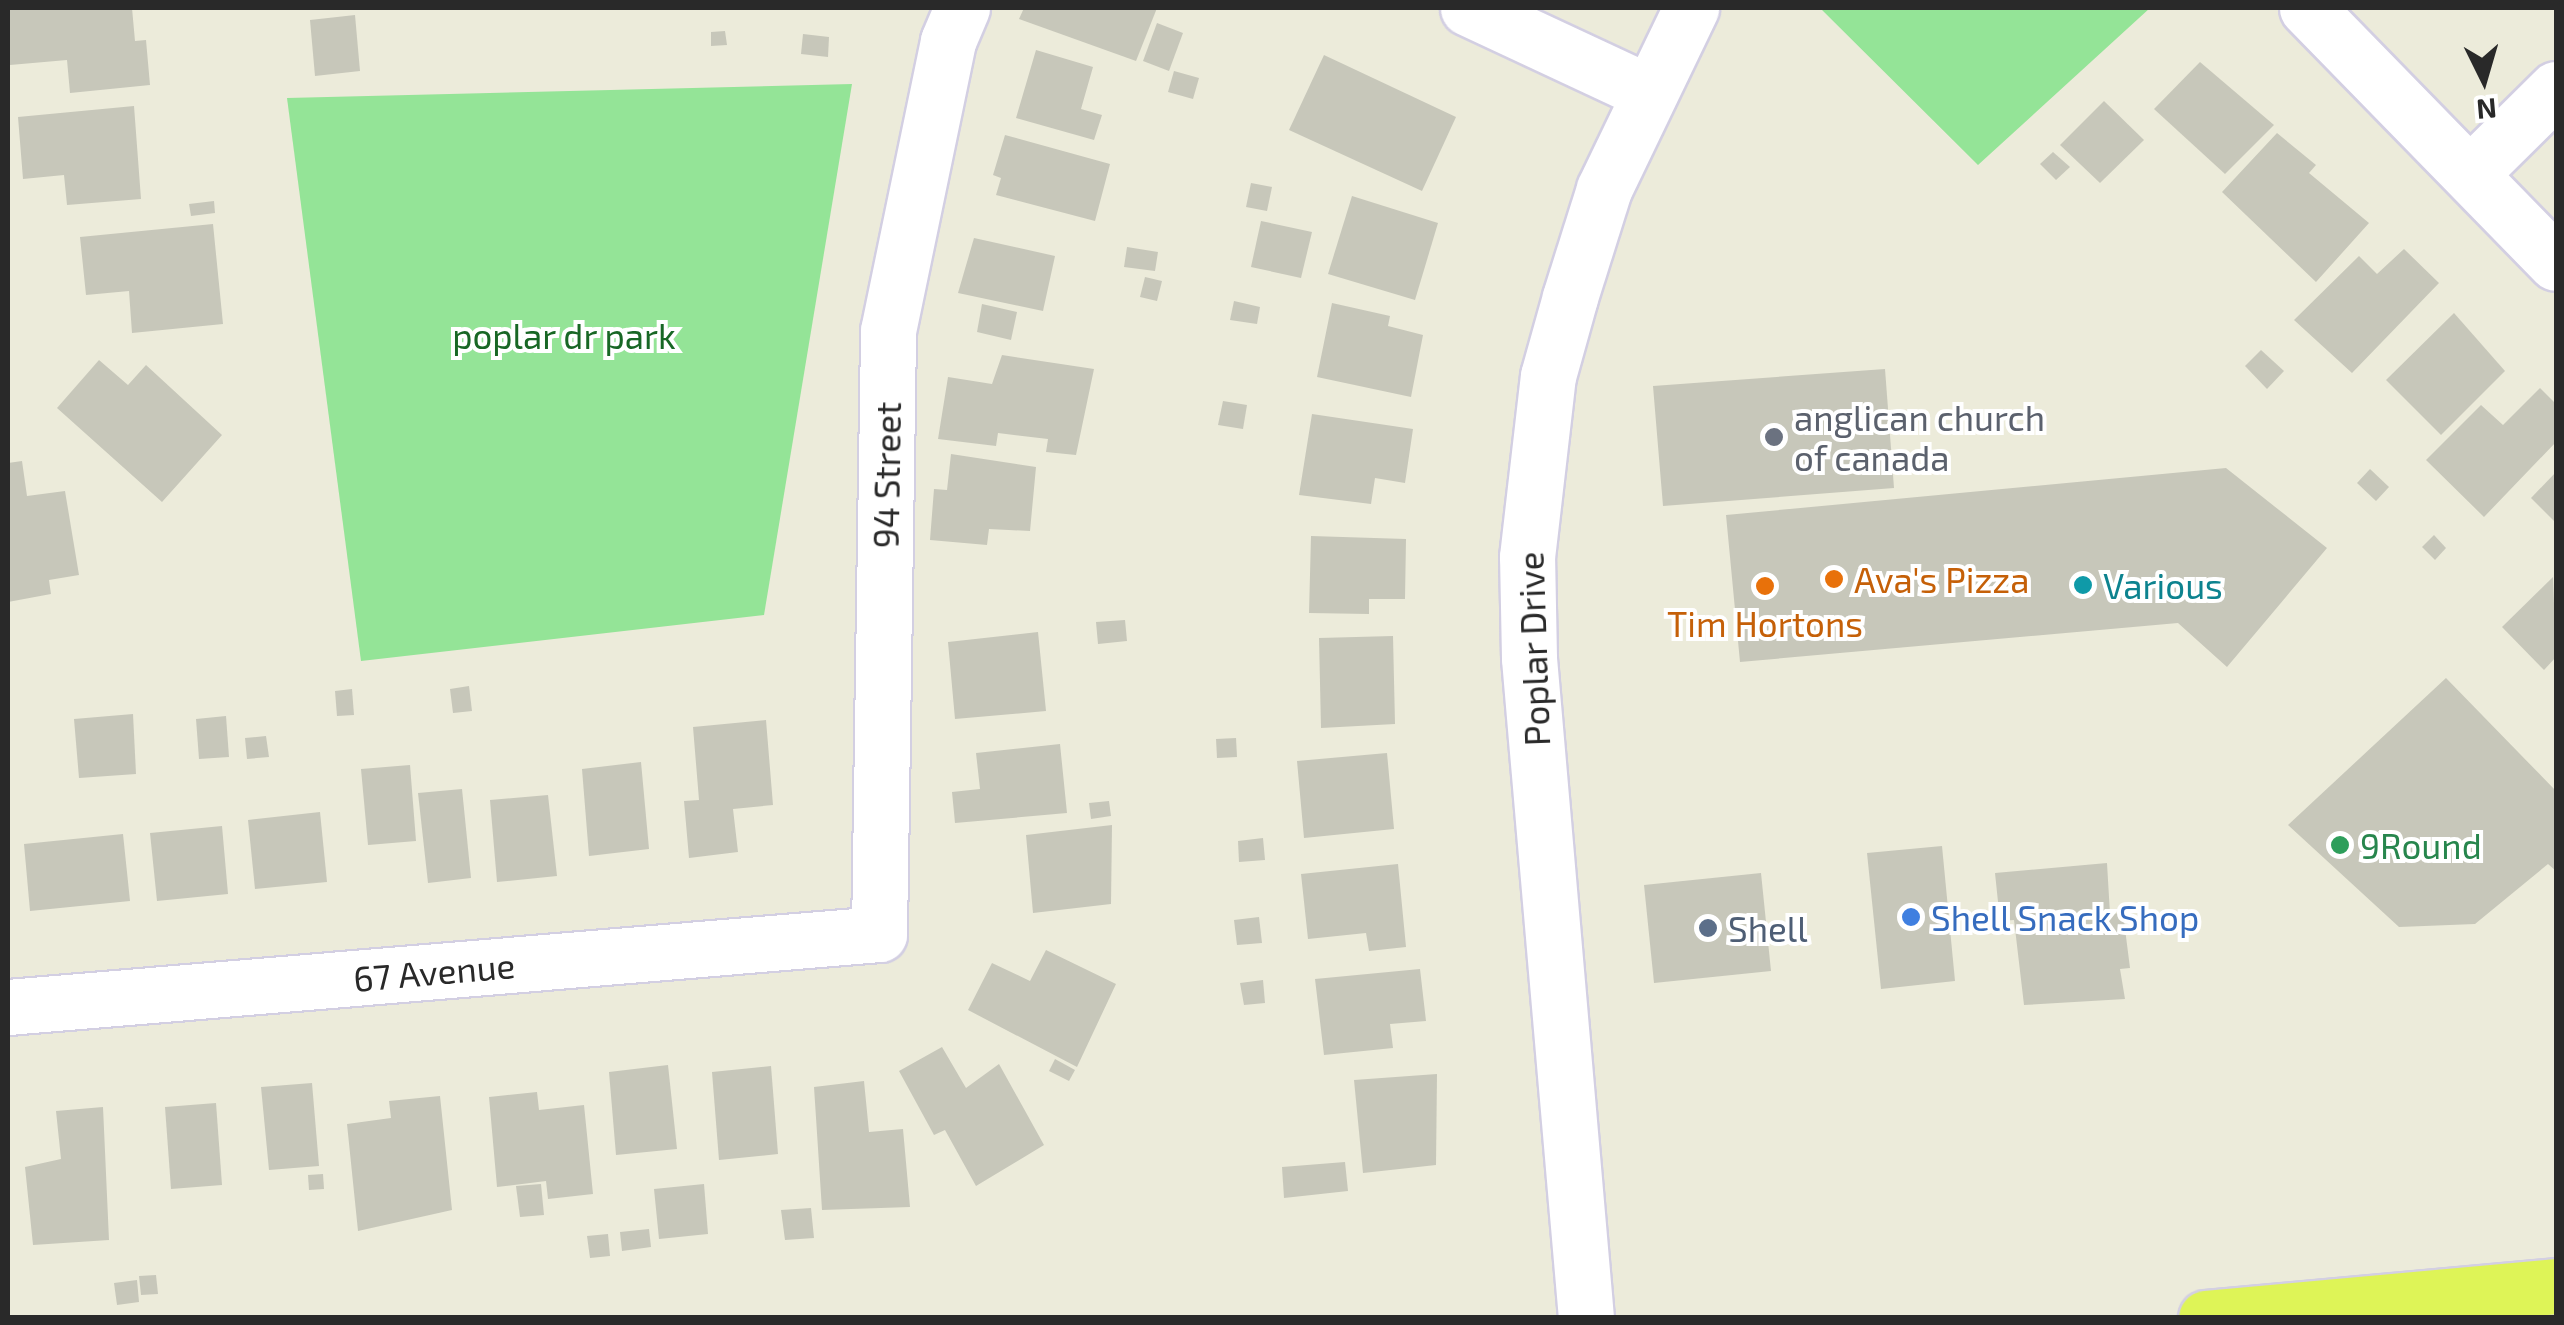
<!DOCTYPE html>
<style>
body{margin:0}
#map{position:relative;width:2564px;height:1325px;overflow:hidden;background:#ecebda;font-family:"Exo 2",sans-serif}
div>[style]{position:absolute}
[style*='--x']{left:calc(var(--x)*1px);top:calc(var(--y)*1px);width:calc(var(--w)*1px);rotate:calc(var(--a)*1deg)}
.green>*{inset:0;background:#94e497}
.building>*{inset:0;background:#c7c7ba}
.roads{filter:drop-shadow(2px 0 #d3cfe2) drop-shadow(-2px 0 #d3cfe2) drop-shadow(0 2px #d3cfe2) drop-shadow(0 -2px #d3cfe2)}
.minor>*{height:55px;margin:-27.5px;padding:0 27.5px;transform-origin:27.5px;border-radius:27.5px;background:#fff}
.major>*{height:55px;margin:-27.5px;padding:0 27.5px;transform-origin:27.5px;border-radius:27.5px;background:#def457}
.dots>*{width:28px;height:28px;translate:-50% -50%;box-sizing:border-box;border:5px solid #fff;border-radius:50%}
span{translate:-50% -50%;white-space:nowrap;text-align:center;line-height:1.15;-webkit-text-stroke:8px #fff;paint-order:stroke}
.park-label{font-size:35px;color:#186725}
.worship-label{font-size:35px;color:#5b616d}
.left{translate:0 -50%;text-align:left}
.street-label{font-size:35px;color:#292929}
.food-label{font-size:35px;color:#c56008}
.culture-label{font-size:35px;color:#0d838f}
.leisure-label{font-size:35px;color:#27864d}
.shop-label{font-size:35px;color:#366cbe}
.service-label{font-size:35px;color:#4e5e75}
.frame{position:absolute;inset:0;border:10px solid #292929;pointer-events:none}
.north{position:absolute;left:2434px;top:30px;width:100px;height:100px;-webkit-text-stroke:8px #fff;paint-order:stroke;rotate:175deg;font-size:28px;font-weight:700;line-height:40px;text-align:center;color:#292929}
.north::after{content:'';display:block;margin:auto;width:35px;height:45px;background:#292929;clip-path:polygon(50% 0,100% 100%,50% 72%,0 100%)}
</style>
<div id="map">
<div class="green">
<i style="clip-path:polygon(1820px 8px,1819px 8px,2150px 8px,1978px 165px)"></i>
<i style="clip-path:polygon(852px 84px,764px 615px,361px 661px,287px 98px)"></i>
</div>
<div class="building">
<i style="clip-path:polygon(21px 8px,132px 8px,135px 41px,146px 40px,150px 85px,70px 93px,67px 60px,10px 65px,8px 9px)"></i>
<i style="clip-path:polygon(1024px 8px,1157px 8px,1136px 61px,1019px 19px)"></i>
<i style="clip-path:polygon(355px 15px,360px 71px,315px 76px,310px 20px)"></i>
<i style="clip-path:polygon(1157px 23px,1183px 33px,1169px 71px,1143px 61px)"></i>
<i style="clip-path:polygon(725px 31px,727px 45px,711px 46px,711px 32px)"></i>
<i style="clip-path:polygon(803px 34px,829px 37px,828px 57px,801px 54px)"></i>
<i style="clip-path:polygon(1036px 50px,1093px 67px,1081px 109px,1102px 115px,1094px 140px,1016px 118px)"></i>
<i style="clip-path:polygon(1324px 55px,1456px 117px,1422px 191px,1289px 130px)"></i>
<i style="clip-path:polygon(2200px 62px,2274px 125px,2225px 174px,2154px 109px)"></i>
<i style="clip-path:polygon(1174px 71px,1199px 78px,1193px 99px,1168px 92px)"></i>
<i style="clip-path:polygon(2104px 101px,2144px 140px,2100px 183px,2060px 145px)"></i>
<i style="clip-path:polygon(134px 106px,141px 199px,67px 205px,64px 175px,23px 179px,18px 117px)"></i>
<i style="clip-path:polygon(2277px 133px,2316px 165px,2309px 173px,2369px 223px,2316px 282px,2222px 192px)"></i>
<i style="clip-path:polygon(1005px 135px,1110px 164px,1095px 221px,996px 195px,1001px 178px,993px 175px)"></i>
<i style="clip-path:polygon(2053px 152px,2070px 167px,2056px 180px,2040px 164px)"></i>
<i style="clip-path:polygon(1251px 183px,1272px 187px,1267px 211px,1246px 207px)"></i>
<i style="clip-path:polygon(1352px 196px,1438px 223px,1415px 300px,1328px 274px)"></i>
<i style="clip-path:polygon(214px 201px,215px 213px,191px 216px,189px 204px)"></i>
<i style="clip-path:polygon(1261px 221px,1312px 232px,1301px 278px,1251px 267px)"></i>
<i style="clip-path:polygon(213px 224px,223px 324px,132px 333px,129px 291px,86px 295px,80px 237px)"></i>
<i style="clip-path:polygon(974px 238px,1055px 256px,1043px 311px,958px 293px)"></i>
<i style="clip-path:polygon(1127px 247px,1158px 252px,1155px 271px,1124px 267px)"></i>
<i style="clip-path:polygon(2404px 249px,2439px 283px,2352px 373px,2294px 320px,2359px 256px,2377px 274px)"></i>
<i style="clip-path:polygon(1145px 277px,1162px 281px,1157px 301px,1140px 297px)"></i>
<i style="clip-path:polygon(1234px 301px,1260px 307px,1257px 324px,1230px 320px)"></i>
<i style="clip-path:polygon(1332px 303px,1390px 316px,1388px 326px,1423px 335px,1411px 397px,1317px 377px)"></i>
<i style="clip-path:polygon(982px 304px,1017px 312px,1011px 340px,977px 332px)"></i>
<i style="clip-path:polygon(2454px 313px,2505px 371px,2441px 435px,2386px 380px)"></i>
<i style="clip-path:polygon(2261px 350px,2284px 371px,2267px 389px,2245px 366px)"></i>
<i style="clip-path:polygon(1002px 355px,1094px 369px,1076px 455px,1046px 452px,1048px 439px,998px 433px,996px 446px,938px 439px,948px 377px,992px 384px)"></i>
<i style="clip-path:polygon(99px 360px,128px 385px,146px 365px,222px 435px,162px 502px,57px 408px)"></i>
<i style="clip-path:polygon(1885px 369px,1894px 488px,1663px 506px,1653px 386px)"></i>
<i style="clip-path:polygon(2540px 388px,2556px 404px,2556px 442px,2484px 517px,2426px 460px,2481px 405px,2503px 425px)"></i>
<i style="clip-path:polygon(1223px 401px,1247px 405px,1243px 429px,1218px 425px)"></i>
<i style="clip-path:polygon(1312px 414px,1413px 429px,1405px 483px,1375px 478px,1371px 504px,1299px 495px)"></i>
<i style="clip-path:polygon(951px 454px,1036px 467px,1030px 531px,989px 529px,987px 545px,930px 540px,934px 489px,947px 490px)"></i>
<i style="clip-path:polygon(22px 461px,27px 496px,65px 491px,79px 575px,49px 580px,51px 594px,8px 602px,8px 463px)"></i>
<i style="clip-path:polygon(2226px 468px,2327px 548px,2227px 667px,2178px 623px,1740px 662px,1726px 515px)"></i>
<i style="clip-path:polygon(2370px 469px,2389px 487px,2376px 501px,2357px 483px)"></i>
<i style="clip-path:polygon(2556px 472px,2556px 523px,2531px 498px)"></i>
<i style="clip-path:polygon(2434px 535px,2446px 548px,2435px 560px,2422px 547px)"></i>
<i style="clip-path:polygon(1311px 536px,1406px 539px,1405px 599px,1369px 599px,1369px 614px,1309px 613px)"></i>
<i style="clip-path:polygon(2553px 577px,2556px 657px,2544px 670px,2502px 627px)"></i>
<i style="clip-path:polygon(1125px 620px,1127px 641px,1098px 644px,1096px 622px)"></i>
<i style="clip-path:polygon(1038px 632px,1046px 711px,955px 719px,948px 642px)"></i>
<i style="clip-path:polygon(1393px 636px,1395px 724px,1321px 728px,1319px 638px)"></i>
<i style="clip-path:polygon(2446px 678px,2556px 791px,2556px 871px,2548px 864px,2475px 924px,2399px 927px,2288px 825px)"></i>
<i style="clip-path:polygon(469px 686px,472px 711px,453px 713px,450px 689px)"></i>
<i style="clip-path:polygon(352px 689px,354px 715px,337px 716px,335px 691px)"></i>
<i style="clip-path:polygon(133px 714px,136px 774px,79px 778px,74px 719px)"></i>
<i style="clip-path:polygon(226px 716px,229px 757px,199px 759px,196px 719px)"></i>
<i style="clip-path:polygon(766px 720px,773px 805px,733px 809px,738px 852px,689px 858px,684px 801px,699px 800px,693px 727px)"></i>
<i style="clip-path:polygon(266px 736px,269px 757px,247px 759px,245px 738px)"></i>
<i style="clip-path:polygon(1236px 738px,1237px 757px,1217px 758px,1216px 739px)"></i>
<i style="clip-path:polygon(1060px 744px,1067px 813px,955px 823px,952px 792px,980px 789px,976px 753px)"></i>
<i style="clip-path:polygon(1387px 753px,1394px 829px,1304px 838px,1297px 761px)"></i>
<i style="clip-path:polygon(641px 762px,649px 849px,589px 856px,582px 769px)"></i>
<i style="clip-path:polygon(410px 765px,416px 841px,368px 845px,361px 769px)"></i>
<i style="clip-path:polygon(462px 789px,471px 878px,428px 883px,418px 793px)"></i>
<i style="clip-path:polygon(548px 795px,557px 876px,497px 882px,490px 800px)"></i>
<i style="clip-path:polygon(1109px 801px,1111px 816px,1091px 819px,1089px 803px)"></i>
<i style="clip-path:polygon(320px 812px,327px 882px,255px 889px,248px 820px)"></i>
<i style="clip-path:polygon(1112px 825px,1111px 904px,1033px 913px,1026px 835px)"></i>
<i style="clip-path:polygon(222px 826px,228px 894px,157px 901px,150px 833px)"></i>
<i style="clip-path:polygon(123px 834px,130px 901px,30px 911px,24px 844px)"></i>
<i style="clip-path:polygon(1263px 838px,1265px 860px,1239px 862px,1238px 841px)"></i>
<i style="clip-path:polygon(1942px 846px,1955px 981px,1881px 989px,1867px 853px)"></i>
<i style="clip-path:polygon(2107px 863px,2110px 914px,2123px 913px,2130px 968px,2120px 969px,2125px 999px,2024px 1005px,2014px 920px,2000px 921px,1995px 873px)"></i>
<i style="clip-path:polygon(1398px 864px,1406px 947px,1369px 951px,1366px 933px,1308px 939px,1301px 874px)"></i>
<i style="clip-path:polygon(1761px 873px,1771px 971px,1654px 983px,1644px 885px)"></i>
<i style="clip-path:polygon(1259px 917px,1262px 943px,1237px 945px,1234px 920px)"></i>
<i style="clip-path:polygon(1046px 950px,1116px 984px,1077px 1067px,968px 1010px,992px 963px,1030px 981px)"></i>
<i style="clip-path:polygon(1420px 969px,1426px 1021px,1390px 1024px,1393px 1048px,1324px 1055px,1315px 979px)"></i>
<i style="clip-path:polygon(1263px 980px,1265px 1003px,1244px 1005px,1240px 983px)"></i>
<i style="clip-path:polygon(942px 1047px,966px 1088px,999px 1064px,1044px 1145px,976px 1186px,945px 1130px,934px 1135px,899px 1071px)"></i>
<i style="clip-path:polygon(1055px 1059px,1075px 1070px,1069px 1081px,1049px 1071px)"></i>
<i style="clip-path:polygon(668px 1065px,677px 1149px,616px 1155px,609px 1072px)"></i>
<i style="clip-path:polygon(771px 1066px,778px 1154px,719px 1160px,712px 1072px)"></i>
<i style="clip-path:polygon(1437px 1074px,1436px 1165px,1363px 1173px,1354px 1080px)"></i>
<i style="clip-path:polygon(864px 1081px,869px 1132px,903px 1129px,910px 1207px,822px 1210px,814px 1087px)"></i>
<i style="clip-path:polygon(312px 1083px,319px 1166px,269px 1170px,261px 1087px)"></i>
<i style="clip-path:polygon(537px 1092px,539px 1110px,584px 1105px,593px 1194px,548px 1199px,546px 1181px,497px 1187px,489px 1097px)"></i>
<i style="clip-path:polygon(440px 1096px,452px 1210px,358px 1231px,347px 1124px,391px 1118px,389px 1101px)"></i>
<i style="clip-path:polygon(216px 1103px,222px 1185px,171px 1189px,165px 1107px)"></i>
<i style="clip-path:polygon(103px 1107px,109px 1240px,33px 1245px,25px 1167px,61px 1159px,56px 1111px)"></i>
<i style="clip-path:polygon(1345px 1162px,1348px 1191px,1284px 1198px,1282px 1167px)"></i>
<i style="clip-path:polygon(323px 1174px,324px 1189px,309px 1190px,308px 1175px)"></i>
<i style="clip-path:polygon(541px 1184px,544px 1215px,520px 1217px,516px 1186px)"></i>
<i style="clip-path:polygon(704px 1184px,708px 1234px,659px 1239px,654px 1189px)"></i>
<i style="clip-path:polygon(811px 1208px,814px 1238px,785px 1240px,781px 1210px)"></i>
<i style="clip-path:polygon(649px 1229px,651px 1247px,622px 1251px,620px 1232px)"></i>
<i style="clip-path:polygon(608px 1234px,610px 1256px,590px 1258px,587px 1236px)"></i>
<i style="clip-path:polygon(156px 1275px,158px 1294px,141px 1295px,139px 1276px)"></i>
<i style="clip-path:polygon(137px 1280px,139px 1302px,117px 1305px,114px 1283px)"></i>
</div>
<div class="roads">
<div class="minor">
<i style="--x:1468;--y:8;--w:196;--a:25"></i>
<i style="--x:2307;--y:8;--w:356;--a:45.7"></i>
<i style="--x:2472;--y:172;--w:118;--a:-44.7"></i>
<i style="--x:8;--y:1007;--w:874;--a:-4.79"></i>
<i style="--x:879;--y:934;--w:603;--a:-89.14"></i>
<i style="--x:888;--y:331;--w:296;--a:-78.3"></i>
<i style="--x:948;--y:41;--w:36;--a:-67"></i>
<i style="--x:1586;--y:1318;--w:662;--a:-94.94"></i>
<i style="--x:1529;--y:658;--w:101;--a:-91.1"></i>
<i style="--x:1527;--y:557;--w:182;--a:-83.4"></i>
<i style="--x:1548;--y:376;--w:82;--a:-74.4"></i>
<i style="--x:1570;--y:297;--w:113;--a:-72.5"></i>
<i style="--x:1604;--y:189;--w:201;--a:-64.3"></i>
</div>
<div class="major">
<i style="--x:2206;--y:1318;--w:351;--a:-5.2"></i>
</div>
</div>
<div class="dots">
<i style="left:1774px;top:437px;background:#6b7280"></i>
<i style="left:1834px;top:579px;background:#e8710a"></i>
<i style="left:2083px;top:585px;background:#0f9aa8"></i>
<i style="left:1765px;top:586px;background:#e8710a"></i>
<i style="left:2340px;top:845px;background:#2e9e5b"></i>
<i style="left:1911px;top:917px;background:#3f7fe0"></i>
<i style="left:1708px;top:928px;background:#5c6f8a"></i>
</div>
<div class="park-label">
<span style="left:564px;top:335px">poplar dr park</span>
</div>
<div class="worship-label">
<span class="left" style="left:1794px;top:437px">anglican church<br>of canada</span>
</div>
<div class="street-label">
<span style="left:886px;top:475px;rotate:-89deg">94 Street</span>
<span style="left:1533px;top:649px;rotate:-92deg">Poplar Drive</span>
<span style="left:434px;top:971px;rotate:-5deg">67 Avenue</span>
</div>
<div class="food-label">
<span class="left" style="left:1854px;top:579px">Ava's Pizza</span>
<span style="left:1765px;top:623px">Tim Hortons</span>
</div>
<div class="culture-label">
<span class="left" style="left:2103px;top:585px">Various</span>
</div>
<div class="leisure-label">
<span class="left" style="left:2360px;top:845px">9Round</span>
</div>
<div class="shop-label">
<span class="left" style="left:1931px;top:917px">Shell Snack Shop</span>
</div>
<div class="service-label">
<span class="left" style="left:1728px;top:928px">Shell</span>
</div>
<div class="frame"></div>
<div class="north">N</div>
</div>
